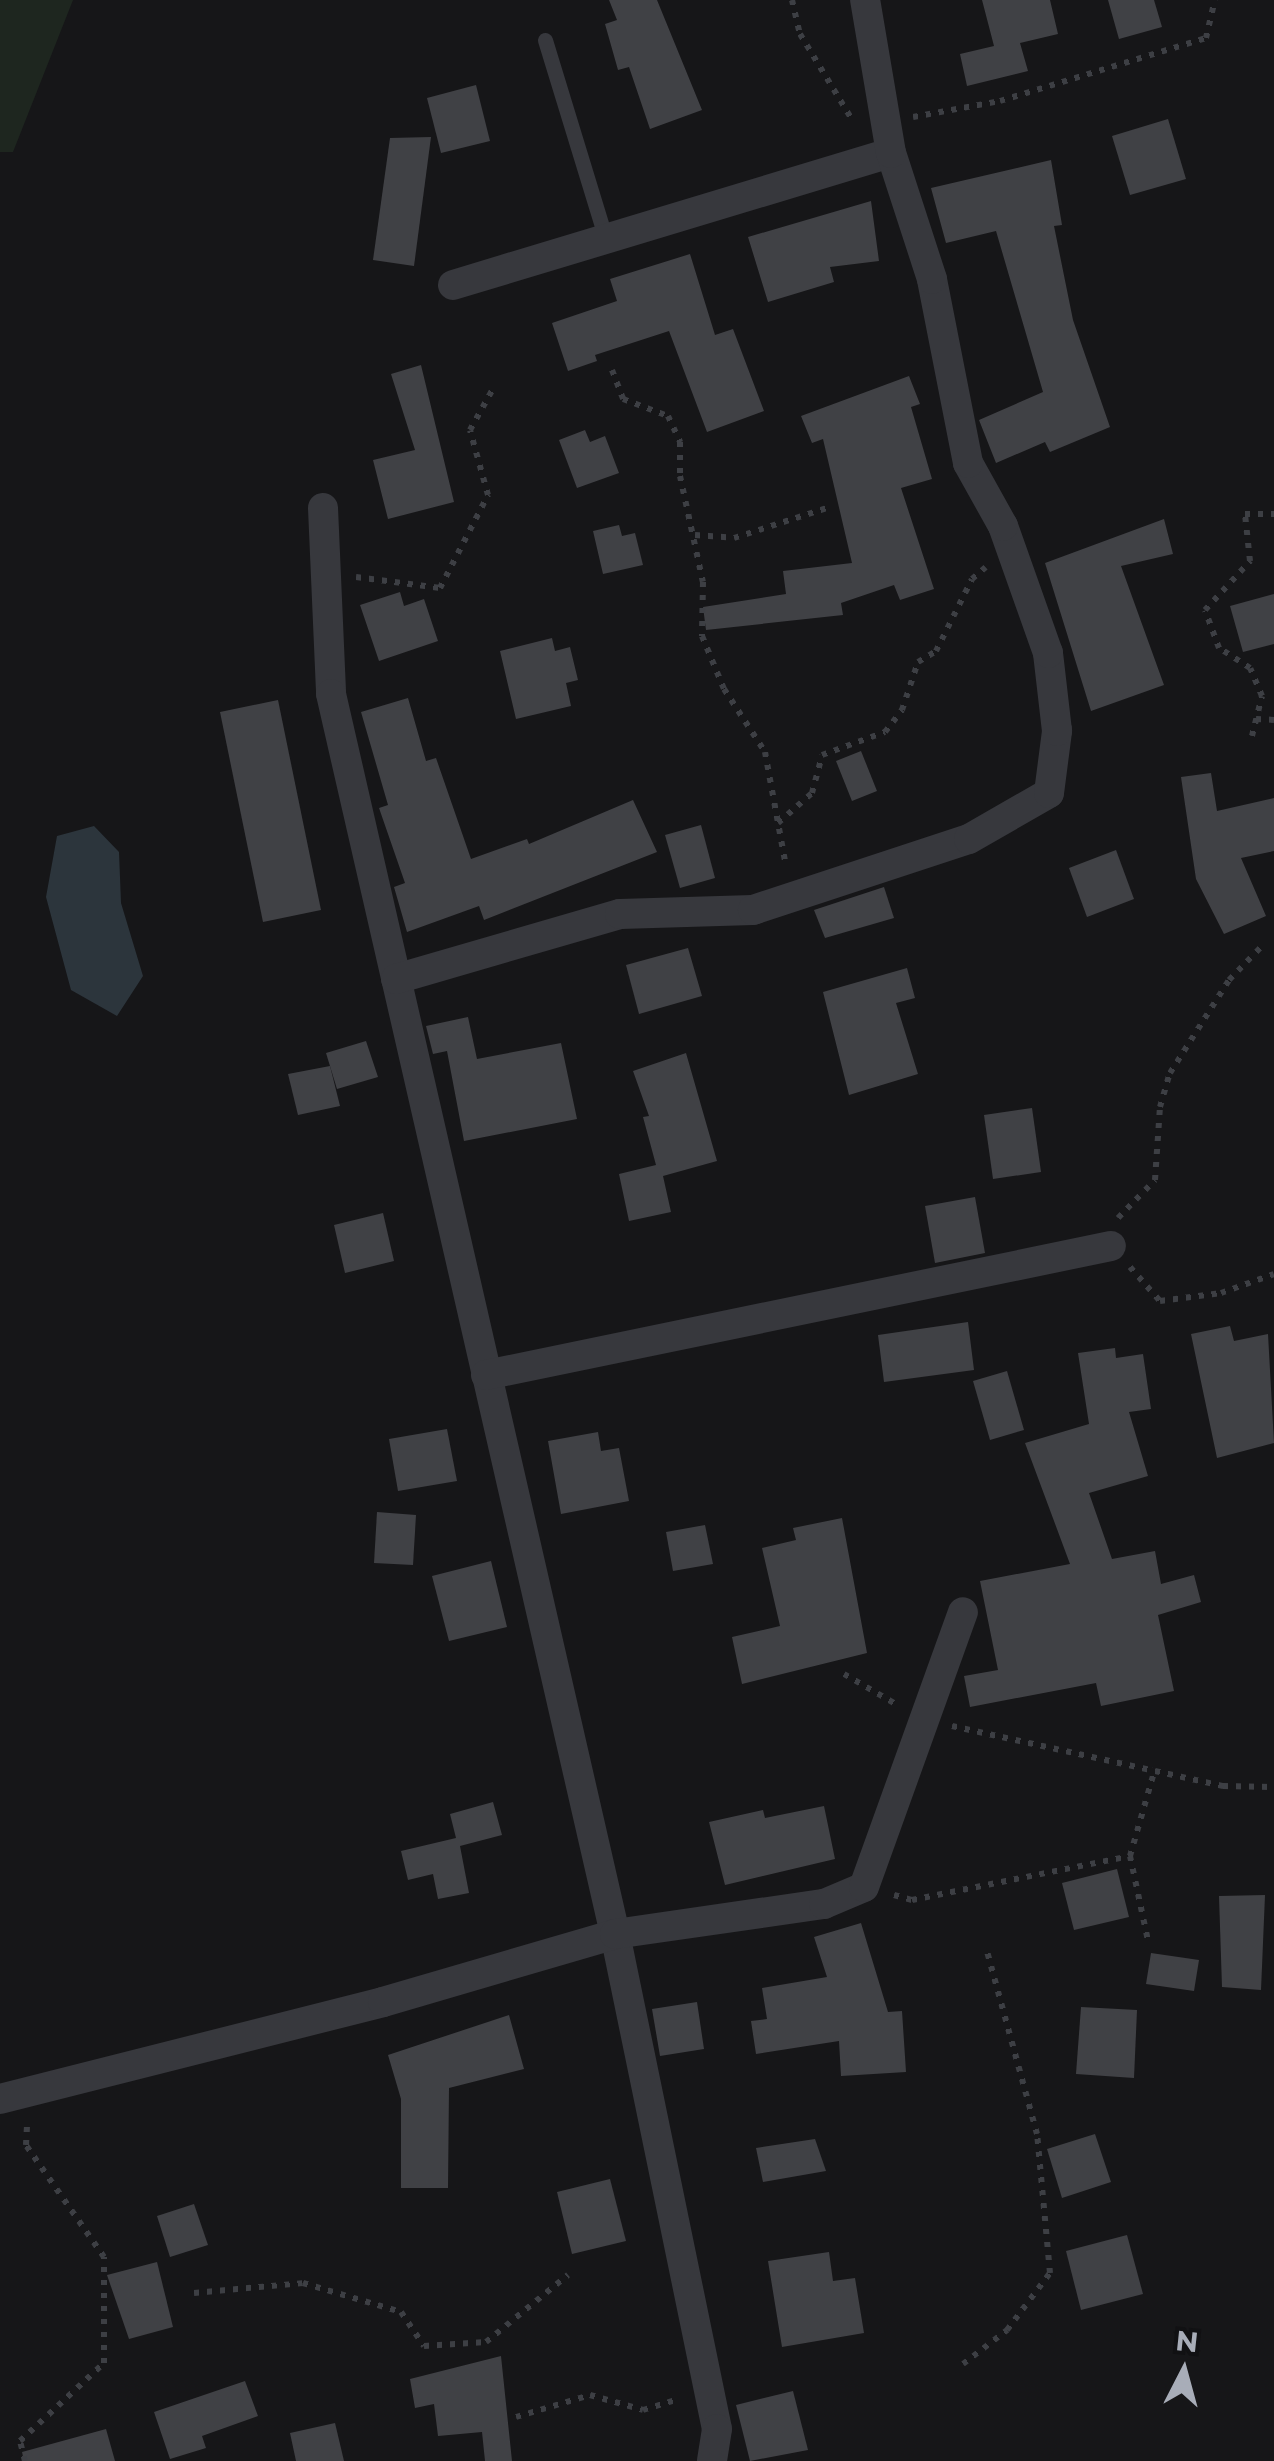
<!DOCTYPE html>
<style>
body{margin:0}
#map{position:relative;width:1274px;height:2461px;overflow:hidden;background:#161618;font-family:Montserrat,sans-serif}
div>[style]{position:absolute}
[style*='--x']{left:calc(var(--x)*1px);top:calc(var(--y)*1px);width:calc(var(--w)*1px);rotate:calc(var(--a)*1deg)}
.green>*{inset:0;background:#1e261f}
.water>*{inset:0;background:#2c353c}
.building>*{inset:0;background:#404145}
.path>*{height:6px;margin-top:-3px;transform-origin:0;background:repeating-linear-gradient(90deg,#3d3f44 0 5px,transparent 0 13px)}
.service>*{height:15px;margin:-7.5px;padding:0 7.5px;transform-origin:7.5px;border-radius:7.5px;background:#37383d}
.minor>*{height:30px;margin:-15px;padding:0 15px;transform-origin:15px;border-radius:15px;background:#37383d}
span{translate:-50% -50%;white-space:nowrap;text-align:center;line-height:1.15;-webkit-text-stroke:10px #111113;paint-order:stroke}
.north{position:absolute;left:1134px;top:2321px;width:100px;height:100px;-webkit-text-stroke:8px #111113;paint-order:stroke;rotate:6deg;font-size:28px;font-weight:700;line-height:40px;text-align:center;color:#a8adb8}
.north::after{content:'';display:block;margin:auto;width:35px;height:45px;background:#a8adb8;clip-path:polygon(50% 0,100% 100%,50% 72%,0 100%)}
</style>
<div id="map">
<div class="green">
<i style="clip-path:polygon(0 0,73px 0,13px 152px,0 152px)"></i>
</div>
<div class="water">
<i style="clip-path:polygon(94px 826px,119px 852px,121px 903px,143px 976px,117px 1016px,71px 990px,46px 897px,57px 836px)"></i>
</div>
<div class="building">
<i style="clip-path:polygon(609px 0,657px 0,702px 110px,650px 129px,629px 67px,618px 70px,605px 24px,617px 20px)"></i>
<i style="clip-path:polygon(982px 0,1050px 0,1058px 34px,1020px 43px,1028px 71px,967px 86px,960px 54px,994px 46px)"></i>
<i style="clip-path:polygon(1108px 0,1154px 0,1162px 27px,1119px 39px)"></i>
<i style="clip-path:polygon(476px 85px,490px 141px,441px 153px,427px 98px)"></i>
<i style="clip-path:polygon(1168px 119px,1186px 179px,1130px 195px,1112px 136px)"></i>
<i style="clip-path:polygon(431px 137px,414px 266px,373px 260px,390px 138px)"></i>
<i style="clip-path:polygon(1051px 160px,1062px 225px,1054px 226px,1073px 320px,1110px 427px,1050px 452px,1045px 442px,996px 463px,979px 420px,1043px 392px,996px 231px,946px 243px,931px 188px)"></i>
<i style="clip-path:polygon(871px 201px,879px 261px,830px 267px,834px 282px,768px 302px,748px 237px)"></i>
<i style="clip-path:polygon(690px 254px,715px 335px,733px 329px,764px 411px,707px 432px,669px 331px,595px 355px,597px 361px,568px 371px,552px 323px,617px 301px,610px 279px)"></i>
<i style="clip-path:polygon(421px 365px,454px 502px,388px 519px,373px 460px,415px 450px,391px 374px)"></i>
<i style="clip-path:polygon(909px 376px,920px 404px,911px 407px,932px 479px,901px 488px,934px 589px,900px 600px,894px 585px,841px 603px,843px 615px,706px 630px,703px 607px,786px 594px,783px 571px,852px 563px,823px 439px,812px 443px,801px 416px)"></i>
<i style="clip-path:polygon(585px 430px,590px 442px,605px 436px,619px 473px,577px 488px,559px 440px)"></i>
<i style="clip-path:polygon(1164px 519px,1173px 554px,1121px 566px,1164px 685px,1091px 711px,1045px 563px)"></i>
<i style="clip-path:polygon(619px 525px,622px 536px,635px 533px,643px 565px,603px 574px,593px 531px)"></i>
<i style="clip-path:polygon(400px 592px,404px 606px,424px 599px,438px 641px,379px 661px,360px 605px)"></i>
<i style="clip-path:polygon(1274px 594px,1274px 644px,1243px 652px,1230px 606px)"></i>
<i style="clip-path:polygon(552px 638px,555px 651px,570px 647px,578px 680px,566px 683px,571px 706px,516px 719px,500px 651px)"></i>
<i style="clip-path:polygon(408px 698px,426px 761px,436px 758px,471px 859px,527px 839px,529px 844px,633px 800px,657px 852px,484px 920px,479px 906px,407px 932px,394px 887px,405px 883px,379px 808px,388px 805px,361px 712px)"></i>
<i style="clip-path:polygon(278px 700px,321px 910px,263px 922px,220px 712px)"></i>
<i style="clip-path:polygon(861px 751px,877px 791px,852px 801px,836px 761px)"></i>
<i style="clip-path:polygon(1211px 773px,1217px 811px,1274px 798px,1274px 851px,1241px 858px,1266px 916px,1224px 934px,1196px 879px,1181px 777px)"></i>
<i style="clip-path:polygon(701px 825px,715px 878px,680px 888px,665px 835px)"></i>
<i style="clip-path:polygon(1116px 850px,1134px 899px,1087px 917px,1069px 868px)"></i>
<i style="clip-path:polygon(884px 887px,894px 918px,825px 938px,814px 910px)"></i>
<i style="clip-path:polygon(688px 948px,702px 996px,639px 1014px,626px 965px)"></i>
<i style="clip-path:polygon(907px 968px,915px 998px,896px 1003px,918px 1074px,849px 1095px,823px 992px)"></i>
<i style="clip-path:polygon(468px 1017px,477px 1059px,561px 1043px,577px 1119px,464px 1141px,447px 1051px,433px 1054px,426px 1026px)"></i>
<i style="clip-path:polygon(366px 1041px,378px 1077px,337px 1089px,326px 1053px)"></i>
<i style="clip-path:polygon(686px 1053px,717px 1161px,663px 1176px,671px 1212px,629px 1221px,619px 1174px,656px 1165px,643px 1117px,649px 1116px,633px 1071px)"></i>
<i style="clip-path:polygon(330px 1066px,340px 1106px,298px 1115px,288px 1074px)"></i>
<i style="clip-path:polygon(1032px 1108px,1041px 1172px,993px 1179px,984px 1115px)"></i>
<i style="clip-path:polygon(975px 1197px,985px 1253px,935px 1263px,925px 1206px)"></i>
<i style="clip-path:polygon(383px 1213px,394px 1261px,345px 1273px,334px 1225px)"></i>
<i style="clip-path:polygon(968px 1322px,974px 1370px,884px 1382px,878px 1335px)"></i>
<i style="clip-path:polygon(1230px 1326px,1234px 1341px,1268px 1334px,1274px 1443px,1217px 1458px,1191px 1334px)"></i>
<i style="clip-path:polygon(1115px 1348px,1116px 1358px,1143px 1354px,1151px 1409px,1129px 1412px,1148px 1476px,1089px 1493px,1112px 1559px,1155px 1551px,1161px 1584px,1194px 1575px,1201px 1602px,1158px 1615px,1174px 1691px,1101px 1706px,1096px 1683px,970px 1707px,964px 1676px,998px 1670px,980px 1581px,1070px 1564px,1025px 1443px,1089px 1424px,1078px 1353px)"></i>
<i style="clip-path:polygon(1007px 1371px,1024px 1430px,990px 1440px,973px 1381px)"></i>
<i style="clip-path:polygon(447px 1429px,457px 1481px,398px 1491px,389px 1439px)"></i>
<i style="clip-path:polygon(598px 1432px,601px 1451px,619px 1448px,629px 1501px,561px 1514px,548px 1441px)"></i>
<i style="clip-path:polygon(377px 1512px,416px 1515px,413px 1565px,374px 1563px)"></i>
<i style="clip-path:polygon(842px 1518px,867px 1653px,742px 1684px,732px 1637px,780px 1626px,762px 1548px,796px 1540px,793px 1528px)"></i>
<i style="clip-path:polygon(705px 1525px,713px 1564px,673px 1571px,666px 1532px)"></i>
<i style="clip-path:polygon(491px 1561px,507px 1627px,449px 1641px,432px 1576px)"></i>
<i style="clip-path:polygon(493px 1802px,502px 1835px,460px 1846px,469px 1893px,438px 1899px,433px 1874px,408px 1880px,401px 1851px,456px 1838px,450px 1814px)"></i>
<i style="clip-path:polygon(824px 1806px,835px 1859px,725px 1885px,709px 1822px,763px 1810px,765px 1818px)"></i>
<i style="clip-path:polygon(1117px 1869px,1129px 1917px,1074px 1930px,1062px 1883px)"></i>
<i style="clip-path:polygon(1265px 1895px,1261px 1990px,1222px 1987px,1219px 1896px)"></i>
<i style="clip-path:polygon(861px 1923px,888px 2012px,902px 2011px,906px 2072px,841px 2076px,839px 2041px,756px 2054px,751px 2021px,767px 2019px,762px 1988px,827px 1977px,814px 1937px)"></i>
<i style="clip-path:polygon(1151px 1953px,1199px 1960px,1194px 1991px,1146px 1984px)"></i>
<i style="clip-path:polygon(697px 2002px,704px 2049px,660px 2056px,652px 2009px)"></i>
<i style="clip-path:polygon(1081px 2007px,1137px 2010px,1134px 2078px,1076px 2074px)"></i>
<i style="clip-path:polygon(509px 2015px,524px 2069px,449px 2088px,448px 2188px,401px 2188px,401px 2099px,388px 2055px)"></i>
<i style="clip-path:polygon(1095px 2134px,1111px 2182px,1062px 2198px,1047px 2149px)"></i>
<i style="clip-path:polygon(815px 2139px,826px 2171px,763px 2182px,756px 2148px)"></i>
<i style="clip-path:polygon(610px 2179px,626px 2241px,572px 2254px,557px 2192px)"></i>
<i style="clip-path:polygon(194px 2204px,208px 2245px,170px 2257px,157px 2216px)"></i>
<i style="clip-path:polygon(1127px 2235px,1143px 2294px,1081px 2310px,1066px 2251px)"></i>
<i style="clip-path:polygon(829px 2252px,833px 2281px,855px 2278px,864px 2333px,782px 2347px,768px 2261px)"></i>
<i style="clip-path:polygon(157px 2262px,173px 2327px,129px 2339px,107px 2275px)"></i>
<i style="clip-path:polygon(501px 2356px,512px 2461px,485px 2461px,482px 2432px,438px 2436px,434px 2404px,415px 2408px,410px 2379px)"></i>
<i style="clip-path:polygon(245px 2381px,258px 2416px,202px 2436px,206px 2448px,170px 2459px,154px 2412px)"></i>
<i style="clip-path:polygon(793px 2391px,808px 2450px,750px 2461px,736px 2405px)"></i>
<i style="clip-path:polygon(335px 2423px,344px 2461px,296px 2461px,290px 2433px)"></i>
<i style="clip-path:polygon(106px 2429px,115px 2461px,24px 2461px,22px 2452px)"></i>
</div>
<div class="path">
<i style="--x:792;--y:0;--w:35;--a:77"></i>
<i style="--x:800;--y:34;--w:98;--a:58.7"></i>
<i style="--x:913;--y:117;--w:88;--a:-10.4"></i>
<i style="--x:1000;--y:101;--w:215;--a:-17"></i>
<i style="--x:1206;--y:38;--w:39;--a:-77"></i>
<i style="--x:612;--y:370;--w:31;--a:69"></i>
<i style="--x:623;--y:399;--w:48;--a:20.7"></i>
<i style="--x:668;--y:416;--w:29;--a:65"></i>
<i style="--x:680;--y:442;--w:34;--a:90"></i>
<i style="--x:680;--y:476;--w:108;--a:77.8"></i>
<i style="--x:703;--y:582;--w:54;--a:91.1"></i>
<i style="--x:702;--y:636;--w:57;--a:67.5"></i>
<i style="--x:724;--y:689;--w:75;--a:56.9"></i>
<i style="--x:765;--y:752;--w:116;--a:79.6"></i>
<i style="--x:695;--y:535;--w:39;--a:4"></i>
<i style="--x:734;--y:538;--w:98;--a:-17.9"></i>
<i style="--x:356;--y:577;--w:85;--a:7.5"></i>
<i style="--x:440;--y:588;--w:105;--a:-62.7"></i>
<i style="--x:488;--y:495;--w:67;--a:-105.5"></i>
<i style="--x:470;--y:430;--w:51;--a:-60.9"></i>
<i style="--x:1256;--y:719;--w:18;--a:3"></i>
<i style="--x:1252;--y:736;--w:41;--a:-76"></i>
<i style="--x:1262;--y:696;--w:30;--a:-113"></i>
<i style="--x:1250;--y:668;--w:37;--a:-147"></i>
<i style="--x:1219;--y:648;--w:40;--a:-110.2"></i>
<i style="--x:1205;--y:610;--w:67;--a:-47.4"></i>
<i style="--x:1250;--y:561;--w:47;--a:-96.1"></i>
<i style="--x:1245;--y:514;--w:29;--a:0"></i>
<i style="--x:778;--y:823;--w:45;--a:-41.4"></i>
<i style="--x:812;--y:793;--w:39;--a:-75"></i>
<i style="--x:822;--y:755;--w:67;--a:-20.1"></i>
<i style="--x:885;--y:732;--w:28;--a:-52"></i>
<i style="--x:902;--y:710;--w:51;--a:-71.6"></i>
<i style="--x:918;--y:662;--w:21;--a:-31"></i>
<i style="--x:936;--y:651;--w:80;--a:-63.4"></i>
<i style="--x:972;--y:579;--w:18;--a:-41"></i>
<i style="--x:1118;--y:1218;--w:53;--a:-45.8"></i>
<i style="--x:1155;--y:1180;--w:73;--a:-86.1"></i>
<i style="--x:1160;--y:1107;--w:35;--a:-74"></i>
<i style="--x:1170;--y:1073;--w:110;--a:-57.6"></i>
<i style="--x:1229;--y:980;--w:46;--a:-45.9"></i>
<i style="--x:1130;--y:1267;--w:45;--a:48.6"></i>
<i style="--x:1160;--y:1301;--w:62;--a:-7.5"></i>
<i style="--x:1221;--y:1293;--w:56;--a:-19.7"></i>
<i style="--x:844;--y:1674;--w:64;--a:30.2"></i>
<i style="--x:952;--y:1726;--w:278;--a:12.5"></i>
<i style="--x:1223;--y:1786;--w:51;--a:1.1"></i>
<i style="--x:1130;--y:1856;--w:87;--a:78"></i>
<i style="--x:894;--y:1895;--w:19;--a:16"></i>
<i style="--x:912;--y:1900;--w:222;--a:-11.4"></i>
<i style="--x:1130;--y:1856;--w:91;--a:-74"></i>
<i style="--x:194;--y:2293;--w:109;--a:-5.2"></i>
<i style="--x:303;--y:2283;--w:102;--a:16.5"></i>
<i style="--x:401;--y:2312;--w:41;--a:55.9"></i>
<i style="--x:424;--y:2346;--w:62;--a:-3.7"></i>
<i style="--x:486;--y:2342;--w:106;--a:-39.3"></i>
<i style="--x:963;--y:2364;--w:56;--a:-37.7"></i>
<i style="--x:1007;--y:2330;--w:71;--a:-53"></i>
<i style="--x:1050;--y:2273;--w:140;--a:-95.3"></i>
<i style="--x:1037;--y:2134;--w:193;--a:-105.3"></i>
<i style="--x:516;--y:2417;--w:77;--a:-16.6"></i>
<i style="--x:590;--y:2395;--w:55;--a:15.8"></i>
<i style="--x:643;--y:2410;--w:37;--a:-17"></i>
<i style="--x:25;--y:2461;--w:21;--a:-104"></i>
<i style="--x:20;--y:2441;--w:115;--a:-42.9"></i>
<i style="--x:104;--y:2363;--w:106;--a:-90"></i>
<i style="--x:104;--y:2257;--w:136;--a:-124.9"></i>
<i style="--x:26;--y:2145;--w:21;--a:-87"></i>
</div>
<div class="service">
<i style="--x:545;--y:40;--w:208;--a:73"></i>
</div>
<div class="minor">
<i style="--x:453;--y:285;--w:457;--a:-16.8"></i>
<i style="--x:323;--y:508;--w:186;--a:87.5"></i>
<i style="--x:331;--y:694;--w:1272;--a:77.1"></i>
<i style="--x:615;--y:1934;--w:505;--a:78.36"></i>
<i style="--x:717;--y:2429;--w:32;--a:99"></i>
<i style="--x:396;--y:979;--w:233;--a:-16.2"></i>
<i style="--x:620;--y:914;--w:133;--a:-1.7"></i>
<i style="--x:753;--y:910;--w:227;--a:-18.2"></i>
<i style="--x:969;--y:839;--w:92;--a:-29.9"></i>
<i style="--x:1049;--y:793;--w:63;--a:-82.6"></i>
<i style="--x:1057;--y:731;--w:79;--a:-96.6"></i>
<i style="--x:1048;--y:653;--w:135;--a:-109.5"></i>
<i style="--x:1003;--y:526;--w:72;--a:-119.1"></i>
<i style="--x:968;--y:463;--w:187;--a:-101.1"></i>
<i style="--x:932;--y:279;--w:133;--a:-108"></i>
<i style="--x:891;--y:153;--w:155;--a:-99.6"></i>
<i style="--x:486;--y:1375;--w:638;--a:-11.66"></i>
<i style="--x:0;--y:2099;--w:395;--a:-14.2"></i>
<i style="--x:383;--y:2002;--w:242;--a:-16.3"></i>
<i style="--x:615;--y:1934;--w:211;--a:-8.2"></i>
<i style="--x:824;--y:1904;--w:43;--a:-23"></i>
<i style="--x:864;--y:1887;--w:292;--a:-70.2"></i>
</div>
<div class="north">N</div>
</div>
